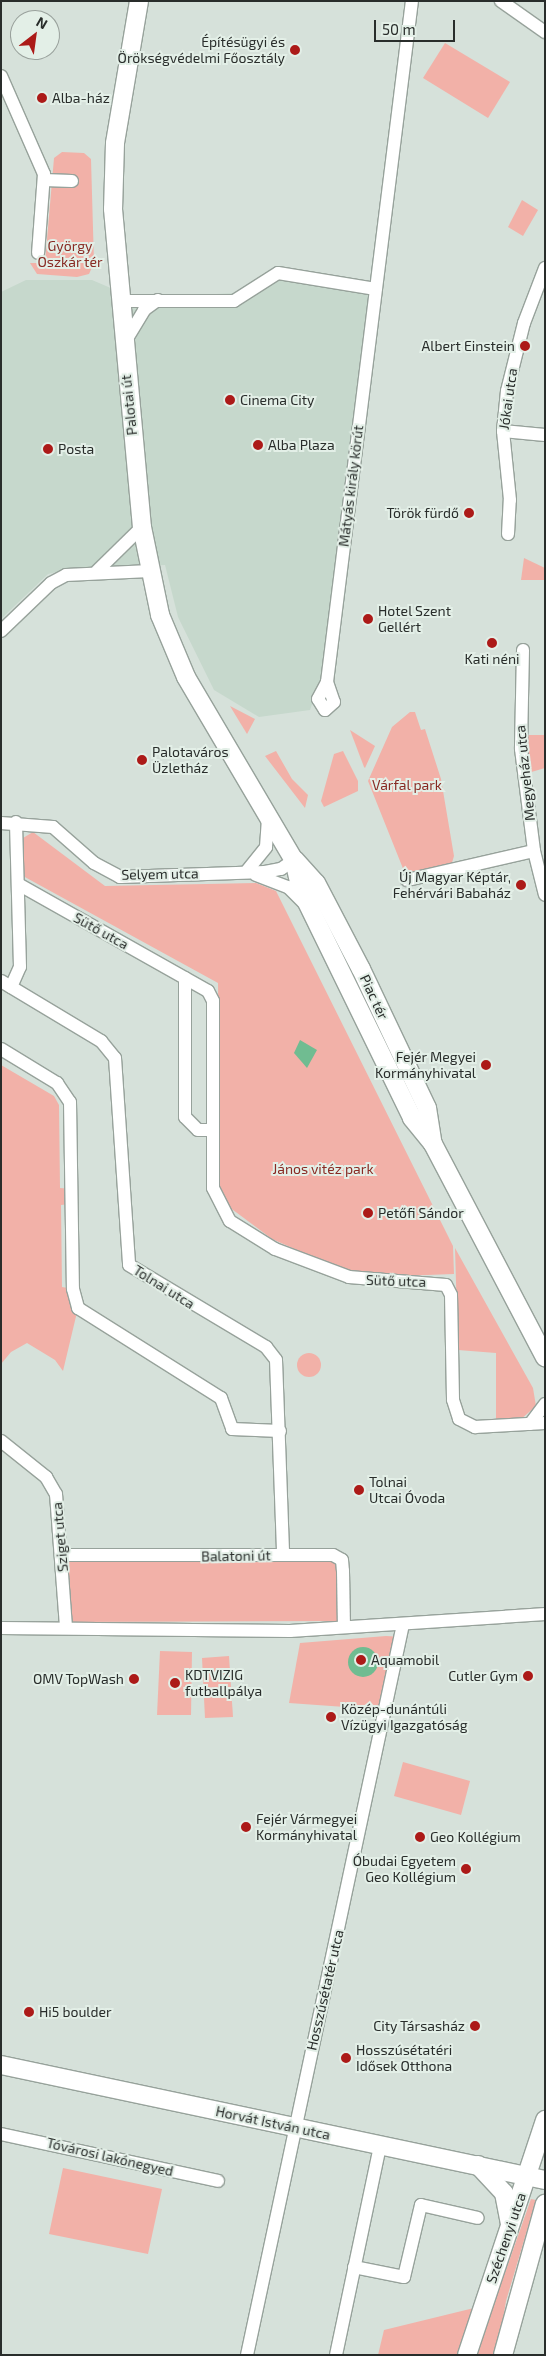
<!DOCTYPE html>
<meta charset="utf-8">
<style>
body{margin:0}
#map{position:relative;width:546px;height:2356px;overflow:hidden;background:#d6e1da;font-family:"Exo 2",sans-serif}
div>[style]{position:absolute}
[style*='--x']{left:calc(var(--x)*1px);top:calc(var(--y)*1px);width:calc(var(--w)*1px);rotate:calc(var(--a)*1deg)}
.built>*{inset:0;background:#c6d8cc}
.green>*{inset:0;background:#f2b1a8}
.round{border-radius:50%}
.water>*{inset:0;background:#70bc91}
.roads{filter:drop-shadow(1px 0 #97a29b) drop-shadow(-1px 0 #97a29b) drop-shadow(0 1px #97a29b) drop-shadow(0 -1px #97a29b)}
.street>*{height:12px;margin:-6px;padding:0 6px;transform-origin:6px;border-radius:6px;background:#fff}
.secondary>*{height:18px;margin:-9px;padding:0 9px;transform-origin:9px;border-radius:9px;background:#fff}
.dots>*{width:14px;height:14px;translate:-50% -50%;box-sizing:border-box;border:2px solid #e3efe7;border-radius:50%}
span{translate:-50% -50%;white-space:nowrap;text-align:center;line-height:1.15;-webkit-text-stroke:4px #e3efe7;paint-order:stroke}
.poi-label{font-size:14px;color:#292d2b}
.right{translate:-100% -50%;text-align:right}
.left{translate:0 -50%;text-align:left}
.park-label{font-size:14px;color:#882a23}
.street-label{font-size:14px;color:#292d2b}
.frame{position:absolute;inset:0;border:2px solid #292d2b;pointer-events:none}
.north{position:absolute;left:10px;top:10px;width:50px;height:50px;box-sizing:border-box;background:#e3efe7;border:1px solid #99a19c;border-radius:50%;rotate:30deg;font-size:14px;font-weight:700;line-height:20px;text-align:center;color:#292d2b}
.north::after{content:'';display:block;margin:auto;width:18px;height:22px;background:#ac1a18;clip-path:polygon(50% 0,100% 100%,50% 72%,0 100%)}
.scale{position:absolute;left:374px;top:20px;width:81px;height:22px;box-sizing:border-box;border:2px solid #292d2b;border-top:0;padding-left:6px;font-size:15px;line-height:18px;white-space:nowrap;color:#292d2b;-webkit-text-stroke:4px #e3efe7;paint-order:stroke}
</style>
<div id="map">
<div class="built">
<i style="clip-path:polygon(279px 267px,370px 281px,321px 679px,310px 710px,259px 717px,214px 690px,178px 617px,165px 565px,73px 568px,48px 574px,1px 619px,1px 292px,26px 280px,92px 280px,134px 298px,237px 293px)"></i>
</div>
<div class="green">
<i style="clip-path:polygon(445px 43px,510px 82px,488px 118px,423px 78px)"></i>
<i style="clip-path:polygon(62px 152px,84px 153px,91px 159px,94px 263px,89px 274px,77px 277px,37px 274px,30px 263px,45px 263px,54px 158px)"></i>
<i style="clip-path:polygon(522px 200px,538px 210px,523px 236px,508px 227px)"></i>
<i style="clip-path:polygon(524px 558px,545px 568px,545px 580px,521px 580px)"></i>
<i style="clip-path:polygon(230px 706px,255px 719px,247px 734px,236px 716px)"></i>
<i style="clip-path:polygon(410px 712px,415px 712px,421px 730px,425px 729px,441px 779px,454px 856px,451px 866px,406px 876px,368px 781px,392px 727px)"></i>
<i style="clip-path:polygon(350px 730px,375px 746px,365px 768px,364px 767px)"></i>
<i style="clip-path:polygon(524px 735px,545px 735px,545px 768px,528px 773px)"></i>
<i style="clip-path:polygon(276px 751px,292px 779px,308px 795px,305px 808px,265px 756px)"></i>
<i style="clip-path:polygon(343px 751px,358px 781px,358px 791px,324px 807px,321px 801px,334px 754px)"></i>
<i style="clip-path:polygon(33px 832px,105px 886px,256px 883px,276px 891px,453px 1246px,454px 1274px,373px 1277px,331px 1265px,272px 1239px,229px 1207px,220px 1190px,218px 983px,23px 876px,23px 838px)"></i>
<i style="clip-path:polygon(1px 1065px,54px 1096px,59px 1105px,60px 1188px,72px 1189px,70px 1204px,61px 1205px,62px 1287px,73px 1289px,78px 1308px,63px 1371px,55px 1360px,27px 1343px,11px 1352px,1px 1364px)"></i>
<i style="clip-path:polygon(455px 1248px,533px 1388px,536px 1406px,520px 1420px,496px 1421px,496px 1353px,458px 1350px)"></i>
<i class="round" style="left:297px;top:1353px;width:24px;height:24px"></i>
<i style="clip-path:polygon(66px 1559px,336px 1561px,339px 1621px,69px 1622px)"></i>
<i style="clip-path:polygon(386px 1636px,403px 1637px,387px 1710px,289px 1703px,300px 1643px)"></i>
<i style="clip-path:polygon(160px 1651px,192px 1652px,191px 1715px,157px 1715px)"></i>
<i style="clip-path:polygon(229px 1656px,233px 1717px,205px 1718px,202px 1658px)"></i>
<i style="clip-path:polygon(403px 1762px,470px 1781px,461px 1815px,394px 1796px)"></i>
<i style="clip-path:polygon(63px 2168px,162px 2189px,148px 2254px,49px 2234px)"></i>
<i style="clip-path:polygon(531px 2199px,536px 2200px,506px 2301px,497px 2355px,476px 2355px)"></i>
<i style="clip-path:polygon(474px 2308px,461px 2355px,378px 2355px,384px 2330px)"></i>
</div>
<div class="water">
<i style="clip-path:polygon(300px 1040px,317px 1050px,307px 1068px,294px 1053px)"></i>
<i class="round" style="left:348px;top:1647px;width:30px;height:30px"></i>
</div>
<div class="roads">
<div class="street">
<i style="--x:501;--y:1;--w:54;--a:35.2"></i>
<i style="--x:1;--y:76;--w:107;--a:66.3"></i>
<i style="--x:44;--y:174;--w:79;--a:94.3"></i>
<i style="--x:44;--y:180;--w:28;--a:2"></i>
<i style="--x:120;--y:301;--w:114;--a:0"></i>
<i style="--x:234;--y:301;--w:52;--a:-32.5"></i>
<i style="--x:278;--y:273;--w:99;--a:9.3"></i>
<i style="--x:125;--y:342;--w:37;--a:-59"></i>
<i style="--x:144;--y:310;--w:17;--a:-36"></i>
<i style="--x:503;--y:431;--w:42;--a:5.4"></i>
<i style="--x:508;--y:534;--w:34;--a:-87"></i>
<i style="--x:510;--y:500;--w:69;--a:-95.8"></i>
<i style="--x:503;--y:431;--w:40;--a:-84.3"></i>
<i style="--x:507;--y:391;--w:70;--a:-76"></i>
<i style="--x:524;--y:323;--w:59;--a:-69.1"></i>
<i style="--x:97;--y:571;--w:63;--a:-44.4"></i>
<i style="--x:1;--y:631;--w:69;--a:-43.8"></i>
<i style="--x:51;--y:583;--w:17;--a:-28"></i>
<i style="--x:66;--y:575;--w:84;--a:-2.7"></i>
<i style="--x:523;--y:650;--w:99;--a:91.2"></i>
<i style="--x:521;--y:749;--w:103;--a:82.7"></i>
<i style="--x:534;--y:851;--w:45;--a:76"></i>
<i style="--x:327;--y:682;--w:21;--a:71"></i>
<i style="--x:334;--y:702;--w:12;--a:138"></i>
<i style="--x:325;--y:710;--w:13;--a:-122"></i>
<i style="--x:318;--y:699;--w:19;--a:-62"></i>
<i style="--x:327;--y:682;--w:686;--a:-82.89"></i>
<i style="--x:1;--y:823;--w:52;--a:4.4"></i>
<i style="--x:53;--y:827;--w:55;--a:41.3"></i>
<i style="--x:94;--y:863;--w:30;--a:28"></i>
<i style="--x:120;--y:877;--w:145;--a:-2"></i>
<i style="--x:265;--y:872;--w:16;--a:-11"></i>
<i style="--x:281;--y:869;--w:16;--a:-35"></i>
<i style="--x:246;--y:872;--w:32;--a:-51"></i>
<i style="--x:266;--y:847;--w:29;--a:-86"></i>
<i style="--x:256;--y:875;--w:34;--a:21"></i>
<i style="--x:288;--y:887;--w:23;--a:45"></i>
<i style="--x:407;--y:880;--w:130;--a:-12.9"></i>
<i style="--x:18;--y:884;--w:218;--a:29.4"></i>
<i style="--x:208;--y:991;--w:11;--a:63"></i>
<i style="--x:213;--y:1001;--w:187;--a:90"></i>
<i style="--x:213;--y:1188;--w:37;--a:63"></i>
<i style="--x:230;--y:1221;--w:53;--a:31.9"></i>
<i style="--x:275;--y:1249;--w:79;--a:20.7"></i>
<i style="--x:349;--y:1277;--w:97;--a:4.7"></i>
<i style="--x:446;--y:1285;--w:11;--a:63"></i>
<i style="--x:451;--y:1295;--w:105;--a:88.9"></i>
<i style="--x:453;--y:1400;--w:20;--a:72"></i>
<i style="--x:459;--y:1419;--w:18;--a:27"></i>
<i style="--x:475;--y:1427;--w:70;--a:-3.3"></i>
<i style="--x:185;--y:978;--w:139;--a:90"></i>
<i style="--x:185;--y:1117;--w:18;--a:45"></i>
<i style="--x:198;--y:1130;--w:15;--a:0"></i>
<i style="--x:1;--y:981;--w:117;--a:31"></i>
<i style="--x:101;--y:1041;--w:22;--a:51"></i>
<i style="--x:115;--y:1058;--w:207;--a:86.1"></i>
<i style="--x:129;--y:1265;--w:160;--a:30.9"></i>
<i style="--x:266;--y:1347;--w:16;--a:52"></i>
<i style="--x:276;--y:1360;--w:195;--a:87.9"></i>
<i style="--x:11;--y:987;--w:22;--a:-66"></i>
<i style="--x:20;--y:967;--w:145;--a:-91.6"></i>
<i style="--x:1;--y:1049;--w:66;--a:31.3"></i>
<i style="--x:57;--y:1083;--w:23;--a:56"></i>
<i style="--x:70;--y:1102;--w:187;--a:89.1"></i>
<i style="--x:73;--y:1289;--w:20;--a:75"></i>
<i style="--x:78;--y:1308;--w:169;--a:32.2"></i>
<i style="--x:221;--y:1398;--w:33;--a:70"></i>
<i style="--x:232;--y:1429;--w:48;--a:2.4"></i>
<i style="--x:530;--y:1424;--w:25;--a:-53"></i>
<i style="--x:1;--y:1441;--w:58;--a:38.7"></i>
<i style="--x:46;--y:1477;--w:20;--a:60"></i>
<i style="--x:56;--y:1494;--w:134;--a:85.7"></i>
<i style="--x:62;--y:1555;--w:271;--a:0"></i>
<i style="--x:333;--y:1555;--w:10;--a:29"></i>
<i style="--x:342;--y:1560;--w:11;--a:85"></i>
<i style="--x:343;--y:1571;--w:56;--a:89"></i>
<i style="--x:1;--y:1628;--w:289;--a:0.6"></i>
<i style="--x:290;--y:1631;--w:256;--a:-3.8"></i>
<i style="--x:1;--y:2134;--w:222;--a:12.2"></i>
<i style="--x:354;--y:2267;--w:51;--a:11.3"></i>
<i style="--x:404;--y:2277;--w:74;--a:-76.7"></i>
<i style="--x:421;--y:2205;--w:58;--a:12.8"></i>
<i style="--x:247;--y:2355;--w:747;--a:-77.95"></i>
<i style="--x:336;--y:2355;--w:214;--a:-78.1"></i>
</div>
<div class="secondary">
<i style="--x:139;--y:1;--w:144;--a:99.6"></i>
<i style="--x:115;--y:143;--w:66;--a:91.7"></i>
<i style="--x:113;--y:209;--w:319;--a:84.8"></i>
<i style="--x:142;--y:527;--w:90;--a:78.4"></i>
<i style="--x:160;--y:615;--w:67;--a:67.2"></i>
<i style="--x:186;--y:677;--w:212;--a:59.5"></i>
<i style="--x:294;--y:860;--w:31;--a:77"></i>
<i style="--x:301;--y:890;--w:254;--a:64"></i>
<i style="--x:412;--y:1118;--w:33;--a:51"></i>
<i style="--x:433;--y:1144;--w:241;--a:62.3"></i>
<i style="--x:295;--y:860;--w:31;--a:48"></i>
<i style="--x:316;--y:883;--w:97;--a:62.4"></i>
<i style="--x:361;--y:969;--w:154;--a:64.6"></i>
<i style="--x:427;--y:1108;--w:36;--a:81"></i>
<i style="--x:1;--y:2065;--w:556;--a:11.94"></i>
<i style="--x:478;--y:2165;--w:38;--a:47"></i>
<i style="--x:504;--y:2193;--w:32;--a:79"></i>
<i style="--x:467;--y:2355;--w:248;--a:-71.6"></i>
<i style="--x:503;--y:2355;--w:157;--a:-74.5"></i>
</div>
</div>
<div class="dots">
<i style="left:295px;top:50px;background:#ac1a18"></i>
<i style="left:42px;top:98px;background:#ac1a18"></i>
<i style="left:525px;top:346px;background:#ac1a18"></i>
<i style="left:230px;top:400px;background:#ac1a18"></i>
<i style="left:258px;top:445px;background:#ac1a18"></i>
<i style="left:48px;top:449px;background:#ac1a18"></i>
<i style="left:469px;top:513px;background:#ac1a18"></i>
<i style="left:368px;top:619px;background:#ac1a18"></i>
<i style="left:492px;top:643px;background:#ac1a18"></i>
<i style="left:142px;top:760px;background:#ac1a18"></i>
<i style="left:521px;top:885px;background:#ac1a18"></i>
<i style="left:486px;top:1065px;background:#ac1a18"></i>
<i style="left:368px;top:1213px;background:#ac1a18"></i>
<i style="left:359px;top:1490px;background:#ac1a18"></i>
<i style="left:361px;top:1660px;background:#ac1a18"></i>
<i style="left:528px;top:1676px;background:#ac1a18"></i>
<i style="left:134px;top:1679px;background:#ac1a18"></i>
<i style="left:175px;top:1683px;background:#ac1a18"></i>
<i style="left:331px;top:1717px;background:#ac1a18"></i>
<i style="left:246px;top:1827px;background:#ac1a18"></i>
<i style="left:420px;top:1837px;background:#ac1a18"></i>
<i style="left:466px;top:1869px;background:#ac1a18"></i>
<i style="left:29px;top:2012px;background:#ac1a18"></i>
<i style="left:475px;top:2026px;background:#ac1a18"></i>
<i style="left:346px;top:2058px;background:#ac1a18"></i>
</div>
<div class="poi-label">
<span class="right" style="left:285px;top:50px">Építésügyi és<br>Örökségvédelmi Főosztály</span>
<span class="left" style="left:52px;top:98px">Alba-ház</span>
<span class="right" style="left:515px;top:346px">Albert Einstein</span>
<span class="left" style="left:240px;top:400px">Cinema City</span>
<span class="left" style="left:268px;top:445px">Alba Plaza</span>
<span class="left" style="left:58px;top:449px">Posta</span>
<span class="right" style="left:459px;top:513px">Török fürdő</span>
<span class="left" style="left:378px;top:619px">Hotel Szent<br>Gellért</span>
<span style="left:492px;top:659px">Kati néni</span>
<span class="left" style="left:152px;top:760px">Palotaváros<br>Üzletház</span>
<span class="right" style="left:511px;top:885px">Új Magyar Képtár,<br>Fehérvári Babaház</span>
<span class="right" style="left:476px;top:1065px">Fejér Megyei<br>Kormányhivatal</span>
<span class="left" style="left:378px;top:1213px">Petőfi Sándor</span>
<span class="left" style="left:369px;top:1490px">Tolnai<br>Utcai Óvoda</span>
<span class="left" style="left:371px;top:1660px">Aquamobil</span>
<span class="left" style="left:185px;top:1683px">KDTVIZIG<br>futballpálya</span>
<span class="right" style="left:518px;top:1676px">Cutler Gym</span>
<span class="right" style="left:124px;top:1679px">OMV TopWash</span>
<span class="left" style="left:341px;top:1717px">Közép-dunántúli<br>Vízügyi Igazgatóság</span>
<span class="left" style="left:256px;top:1827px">Fejér Vármegyei<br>Kormányhivatal</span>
<span class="left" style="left:430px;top:1837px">Geo Kollégium</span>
<span class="right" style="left:456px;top:1869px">Óbudai Egyetem<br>Geo Kollégium</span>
<span class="left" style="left:39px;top:2012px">Hi5 boulder</span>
<span class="right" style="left:465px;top:2026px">City Társasház</span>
<span class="left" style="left:356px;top:2058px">Hosszúsétatéri<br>Idősek Otthona</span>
</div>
<div class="park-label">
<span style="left:70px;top:254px">György<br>Oszkár tér</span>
<span style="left:407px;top:785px">Várfal park</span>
<span style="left:323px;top:1169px">János vitéz park</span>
</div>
<div class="street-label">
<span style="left:508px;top:399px;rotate:-82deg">Jókai utca</span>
<span style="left:129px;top:405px;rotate:-96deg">Palotai út</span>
<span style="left:351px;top:486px;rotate:-83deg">Mátyás király körút</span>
<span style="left:525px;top:773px;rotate:-96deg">Megyeház utca</span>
<span style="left:160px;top:874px;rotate:-1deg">Selyem utca</span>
<span style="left:101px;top:931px;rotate:29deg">Sütő utca</span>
<span style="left:374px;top:997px;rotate:65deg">Piac tér</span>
<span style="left:396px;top:1281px;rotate:2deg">Sütő utca</span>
<span style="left:164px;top:1287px;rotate:32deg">Tolnai utca</span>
<span style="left:60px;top:1537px;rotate:-95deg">Sziget utca</span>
<span style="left:236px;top:1556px;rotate:-1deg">Balatoni út</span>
<span style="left:325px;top:1990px;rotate:-77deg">Hosszúsétatér utca</span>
<span style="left:273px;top:2123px;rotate:12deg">Horvát István utca</span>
<span style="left:110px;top:2157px;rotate:13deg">Tóvárosi lakónegyed</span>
<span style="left:506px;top:2238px;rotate:-71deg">Széchenyi utca</span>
</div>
<div class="frame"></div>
<div class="north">N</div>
<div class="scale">50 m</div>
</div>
